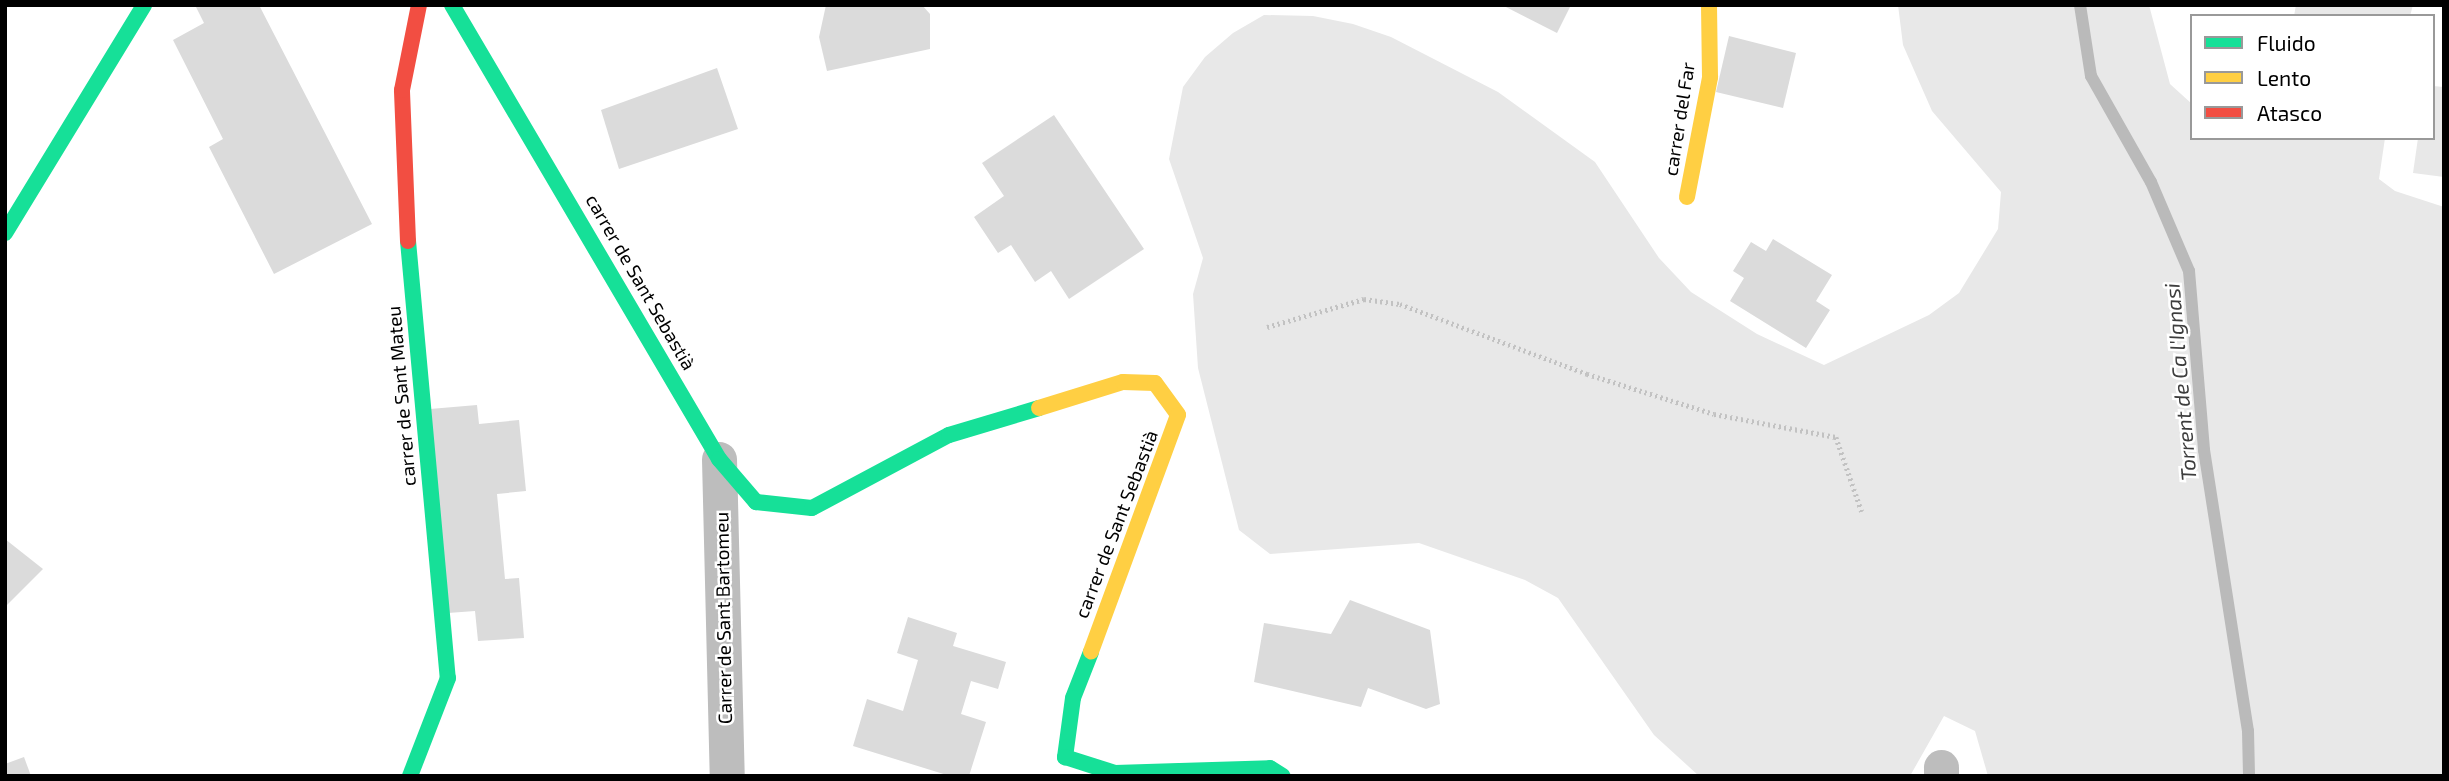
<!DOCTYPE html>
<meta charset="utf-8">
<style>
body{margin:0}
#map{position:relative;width:2449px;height:781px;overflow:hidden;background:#fff;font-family:"Exo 2",sans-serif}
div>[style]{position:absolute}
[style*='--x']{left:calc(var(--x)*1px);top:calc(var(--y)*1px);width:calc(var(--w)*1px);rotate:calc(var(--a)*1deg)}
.green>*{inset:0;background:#e8e8e8}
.stream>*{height:12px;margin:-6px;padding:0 6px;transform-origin:6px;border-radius:6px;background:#bababa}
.building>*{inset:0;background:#dbdbdb}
.path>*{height:4.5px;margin-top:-2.25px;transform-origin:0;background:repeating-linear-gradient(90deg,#c2c2c2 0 2px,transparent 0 5.5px)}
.street>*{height:35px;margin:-17.5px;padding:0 17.5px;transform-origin:17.5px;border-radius:17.5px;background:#bdbdbd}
.fast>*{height:16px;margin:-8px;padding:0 8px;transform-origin:8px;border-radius:8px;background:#16e098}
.slow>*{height:16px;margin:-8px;padding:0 8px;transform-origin:8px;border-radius:8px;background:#ffcf43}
.jam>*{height:16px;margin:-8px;padding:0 8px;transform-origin:8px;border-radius:8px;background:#f24e42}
span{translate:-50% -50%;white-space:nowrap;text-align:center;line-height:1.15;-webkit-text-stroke:5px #fff;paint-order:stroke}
.street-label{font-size:19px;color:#000}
.water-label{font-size:21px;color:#3d3d3d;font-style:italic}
.frame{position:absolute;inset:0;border:7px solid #000;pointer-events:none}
.legend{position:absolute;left:2190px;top:14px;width:245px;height:126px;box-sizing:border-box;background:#fff;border:2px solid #999;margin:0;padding:9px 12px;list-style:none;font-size:21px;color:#000}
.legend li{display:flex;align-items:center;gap:14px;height:35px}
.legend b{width:35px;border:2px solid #999}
</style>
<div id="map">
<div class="green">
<i style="clip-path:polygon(1898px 5px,2149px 5px,2170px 84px,2192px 104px,2192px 138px,2385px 138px,2379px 179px,2395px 191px,2444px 207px,2444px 776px,1988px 776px,1975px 731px,1944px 716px,1910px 776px,1699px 776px,1654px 735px,1558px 598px,1525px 580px,1419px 543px,1270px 554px,1239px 530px,1198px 368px,1193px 294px,1203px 258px,1169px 159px,1183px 87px,1205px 57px,1233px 33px,1264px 15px,1313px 16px,1353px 24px,1391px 37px,1498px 92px,1595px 162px,1659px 258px,1691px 292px,1757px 334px,1824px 365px,1929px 315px,1959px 293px,1998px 229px,2001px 192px,1932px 111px,1903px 45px)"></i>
<i style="clip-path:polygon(2296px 5px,2413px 5px,2410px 16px,2294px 16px)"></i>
<i style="clip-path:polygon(2433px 86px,2444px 87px,2444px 177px,2413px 173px,2418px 138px,2433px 138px)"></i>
</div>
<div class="stream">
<i style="--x:2080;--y:5;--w:72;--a:81.2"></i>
<i style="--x:2091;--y:76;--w:122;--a:60.5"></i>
<i style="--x:2151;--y:182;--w:97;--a:66.9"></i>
<i style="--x:2189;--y:271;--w:180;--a:85.2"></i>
<i style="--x:2204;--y:450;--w:284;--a:81.1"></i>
<i style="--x:2248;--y:731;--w:45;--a:88.7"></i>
</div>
<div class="building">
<i style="clip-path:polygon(195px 5px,259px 5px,372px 224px,274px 274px,209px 147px,223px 139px,173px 40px,204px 23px)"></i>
<i style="clip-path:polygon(826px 5px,922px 5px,930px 14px,930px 49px,827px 71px,819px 37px)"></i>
<i style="clip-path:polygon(1502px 5px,1571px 5px,1557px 33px)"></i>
<i style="clip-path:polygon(1729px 36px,1796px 53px,1783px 108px,1716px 92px)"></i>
<i style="clip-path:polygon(717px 68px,738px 129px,619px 169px,601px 110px)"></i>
<i style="clip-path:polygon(1054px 115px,1144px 249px,1069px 299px,1051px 271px,1035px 282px,1011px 245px,998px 253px,974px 217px,1004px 196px,982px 163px)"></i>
<i style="clip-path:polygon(1773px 239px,1832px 275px,1816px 301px,1830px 310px,1806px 348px,1730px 301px,1744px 278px,1733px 271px,1751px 242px,1766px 251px)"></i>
<i style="clip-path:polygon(477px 405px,479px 424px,519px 420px,526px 491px,497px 494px,505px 579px,519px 578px,524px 638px,478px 641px,475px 611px,448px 613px,430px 409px)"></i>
<i style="clip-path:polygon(5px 539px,43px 569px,5px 607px)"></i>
<i style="clip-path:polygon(1350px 600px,1430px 630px,1440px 704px,1426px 709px,1368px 688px,1361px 707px,1254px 682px,1264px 623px,1331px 634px)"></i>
<i style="clip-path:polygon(908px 617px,957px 633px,953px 646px,1006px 662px,998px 689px,971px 681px,961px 714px,986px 722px,969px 776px,950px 776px,853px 746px,867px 699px,903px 711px,918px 660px,897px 653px)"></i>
<i style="clip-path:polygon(24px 757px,31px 776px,5px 776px,5px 764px)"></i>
</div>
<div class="path">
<i style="--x:1267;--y:327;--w:101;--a:-16.1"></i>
<i style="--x:1364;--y:299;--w:36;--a:8"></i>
<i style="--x:1400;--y:304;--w:200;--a:20.5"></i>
<i style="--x:1587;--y:374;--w:133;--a:17.5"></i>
<i style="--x:1714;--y:414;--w:124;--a:10.7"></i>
<i style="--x:1836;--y:437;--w:79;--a:70.9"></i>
</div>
<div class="street">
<i style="--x:719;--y:459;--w:317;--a:88.6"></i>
<i style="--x:1941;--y:776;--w:9;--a:-90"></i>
</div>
<div class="fast">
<i style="--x:452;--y:5;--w:527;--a:59.54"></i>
<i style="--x:719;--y:459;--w:57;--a:49.3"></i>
<i style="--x:756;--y:502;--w:56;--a:6.1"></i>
<i style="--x:812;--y:508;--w:155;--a:-28.1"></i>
<i style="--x:949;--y:435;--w:94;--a:-16.7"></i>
<i style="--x:5;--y:233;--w:267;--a:-58.6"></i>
<i style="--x:408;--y:241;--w:439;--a:84.8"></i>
<i style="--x:448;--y:678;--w:105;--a:111.2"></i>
<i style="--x:1091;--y:652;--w:49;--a:111.4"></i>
<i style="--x:1073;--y:698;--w:60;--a:97.7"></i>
<i style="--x:1065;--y:757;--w:52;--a:17.7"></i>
<i style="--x:1115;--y:773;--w:155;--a:-1.8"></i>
<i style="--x:1270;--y:768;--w:15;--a:32"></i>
</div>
<div class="slow">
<i style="--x:1687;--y:197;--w:122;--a:-79.1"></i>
<i style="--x:1710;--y:77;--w:72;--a:-90.8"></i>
<i style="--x:1039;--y:408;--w:88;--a:-17.2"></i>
<i style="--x:1123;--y:382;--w:32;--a:2"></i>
<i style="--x:1155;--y:383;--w:39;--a:54"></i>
<i style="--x:1178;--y:415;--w:252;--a:110.2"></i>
</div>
<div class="jam">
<i style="--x:408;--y:241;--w:151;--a:-92.3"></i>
<i style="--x:402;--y:90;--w:87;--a:-78.7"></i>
</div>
<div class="street-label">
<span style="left:1679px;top:119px;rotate:-81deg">carrer del Far</span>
<span style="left:641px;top:282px;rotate:60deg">carrer de Sant Sebastià</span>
<span style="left:401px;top:396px;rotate:-95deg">carrer de Sant Mateu</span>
<span style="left:1116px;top:524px;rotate:-69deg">carrer de Sant Sebastià</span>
<span style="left:723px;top:618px;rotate:-91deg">Carrer de Sant Bartomeu</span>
</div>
<div class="water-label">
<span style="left:2180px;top:382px;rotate:-95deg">Torrent de Ca l'Ignasi</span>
</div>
<div class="frame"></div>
<ul class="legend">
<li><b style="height:9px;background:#16e098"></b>Fluido</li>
<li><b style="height:9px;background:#ffcf43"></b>Lento</li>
<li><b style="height:9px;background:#f24e42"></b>Atasco</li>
</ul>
</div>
